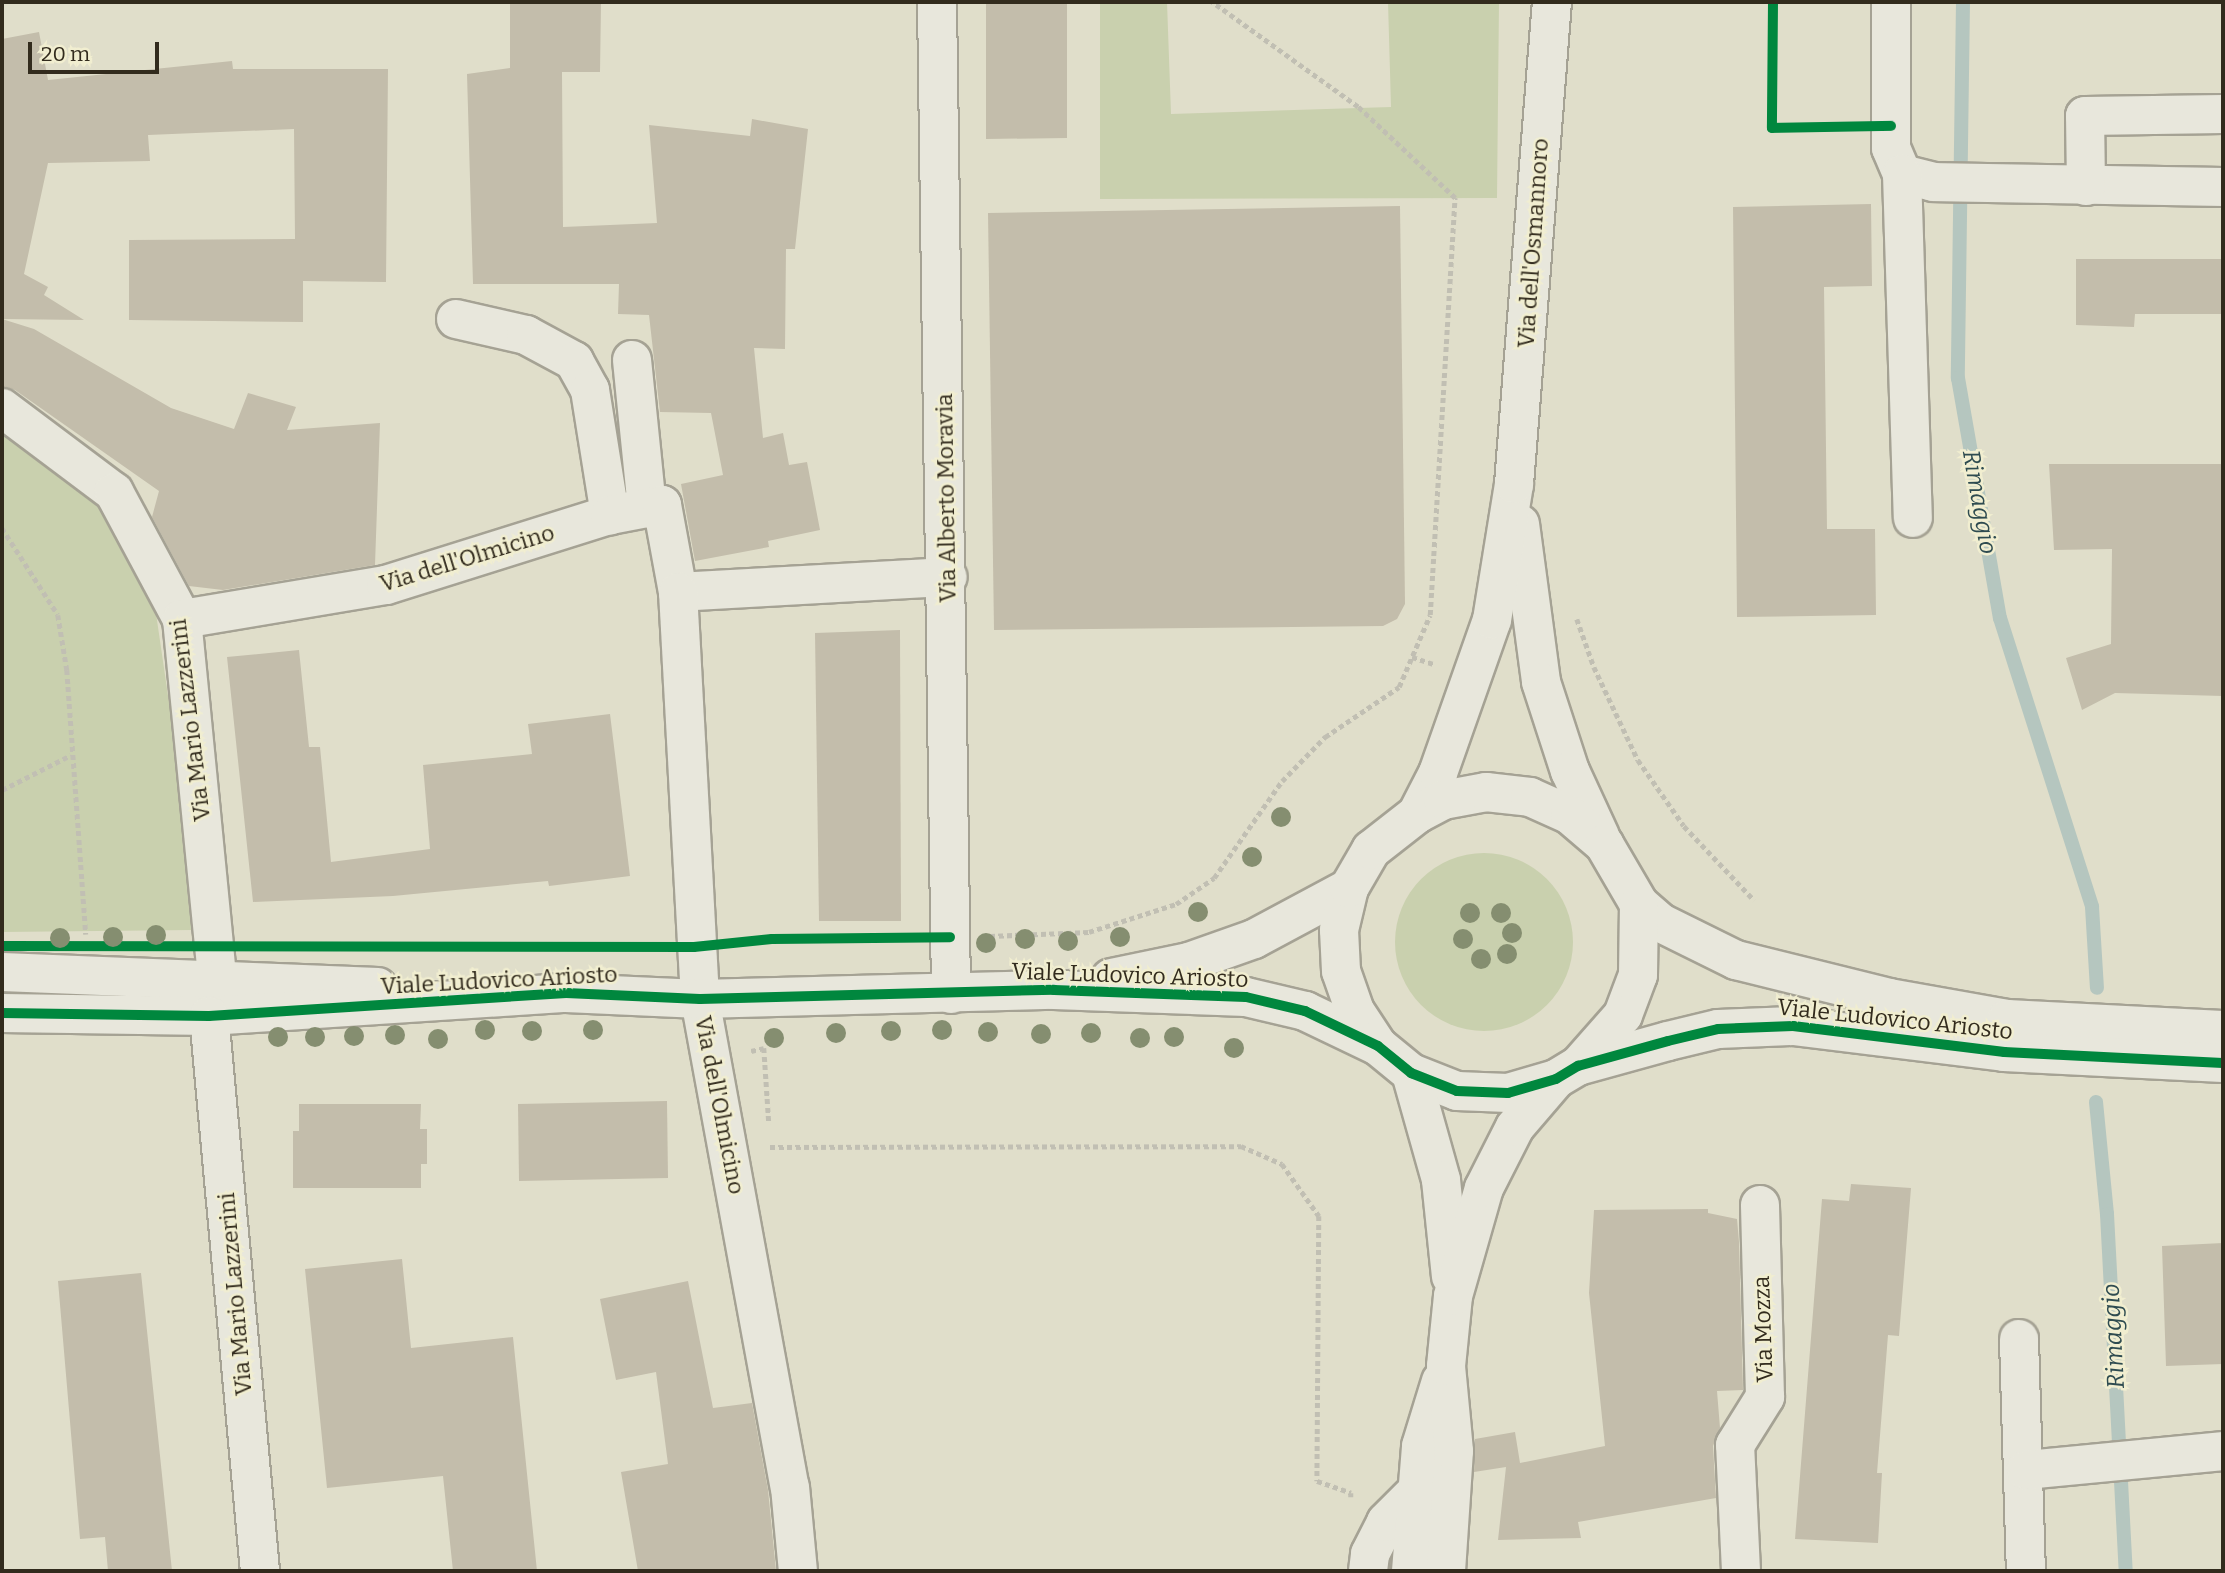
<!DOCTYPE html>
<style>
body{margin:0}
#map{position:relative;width:2225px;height:1573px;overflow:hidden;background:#e0deca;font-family:Bitter,serif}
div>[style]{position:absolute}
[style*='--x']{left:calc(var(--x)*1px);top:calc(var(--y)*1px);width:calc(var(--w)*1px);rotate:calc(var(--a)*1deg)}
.green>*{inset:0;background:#c9d0ae}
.round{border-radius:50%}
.stream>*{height:14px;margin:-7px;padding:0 7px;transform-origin:7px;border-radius:7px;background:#b5c6bf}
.building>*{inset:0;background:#c3bdab}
.path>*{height:4.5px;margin-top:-2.25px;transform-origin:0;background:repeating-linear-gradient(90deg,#c1bfb3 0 5px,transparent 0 8.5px)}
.roads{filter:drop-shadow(2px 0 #a5a294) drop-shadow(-2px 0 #a5a294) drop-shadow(0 2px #a5a294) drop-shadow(0 -2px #a5a294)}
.minor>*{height:38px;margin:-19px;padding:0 19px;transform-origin:19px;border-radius:19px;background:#e8e7dc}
.cycleway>*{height:10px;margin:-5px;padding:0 5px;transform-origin:5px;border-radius:5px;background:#00873e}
.trees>*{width:20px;height:20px;margin:-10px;border-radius:50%;background:#858e70}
span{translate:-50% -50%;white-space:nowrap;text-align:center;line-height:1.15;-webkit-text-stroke:5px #f1eed0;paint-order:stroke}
.street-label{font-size:23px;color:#322b1d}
.water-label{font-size:24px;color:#2e4b50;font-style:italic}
.frame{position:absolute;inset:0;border:4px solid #322b1d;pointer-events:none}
.scale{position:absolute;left:28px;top:42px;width:131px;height:32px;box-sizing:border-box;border:4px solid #322b1d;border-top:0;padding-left:9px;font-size:21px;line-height:24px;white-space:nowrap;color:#322b1d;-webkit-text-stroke:5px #f1eed0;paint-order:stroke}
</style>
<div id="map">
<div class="green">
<i style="clip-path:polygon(1100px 2px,1167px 2px,1171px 114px,1391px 107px,1388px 2px,1499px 2px,1497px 198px,1100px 199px)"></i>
<i style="clip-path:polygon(2px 428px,106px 510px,153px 593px,171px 716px,192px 930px,2px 932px)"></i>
<i class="round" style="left:1395px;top:853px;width:178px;height:178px"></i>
</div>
<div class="stream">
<i style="--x:1963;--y:2;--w:376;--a:90.8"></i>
<i style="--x:1958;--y:378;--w:244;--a:80.1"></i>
<i style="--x:2000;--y:618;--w:303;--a:72.3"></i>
<i style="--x:2092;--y:907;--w:81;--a:86.5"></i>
<i style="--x:2096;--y:1102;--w:113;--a:84.4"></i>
<i style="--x:2107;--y:1214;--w:358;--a:87"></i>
</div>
<div class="building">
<i style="clip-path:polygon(510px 2px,601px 2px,600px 72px,562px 72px,563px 227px,657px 223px,649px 125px,750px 136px,752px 119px,808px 129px,795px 249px,786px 249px,785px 349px,754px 348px,763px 438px,783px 433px,789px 465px,807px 462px,820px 530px,768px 541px,769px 547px,695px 561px,681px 484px,723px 475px,711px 413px,660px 412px,649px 315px,618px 314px,619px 284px,473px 284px,467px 74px,510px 68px)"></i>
<i style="clip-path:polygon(986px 2px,1067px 2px,1067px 138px,986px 139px)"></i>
<i style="clip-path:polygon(39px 32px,48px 80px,232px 61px,233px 69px,388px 69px,386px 282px,303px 281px,303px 322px,129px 320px,129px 240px,295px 239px,294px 129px,148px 135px,150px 161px,48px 163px,24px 274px,48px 287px,44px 295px,84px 320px,2px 319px,34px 329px,171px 408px,234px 429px,248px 393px,296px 407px,287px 430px,380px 423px,375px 565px,223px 590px,189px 586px,152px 517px,159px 491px,15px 390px,2px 387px,2px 39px)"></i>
<i style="clip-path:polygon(1871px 204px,1872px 286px,1824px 287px,1827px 529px,1875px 529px,1876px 615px,1737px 617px,1733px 207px)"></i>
<i style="clip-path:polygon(1400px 206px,1405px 604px,1397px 619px,1383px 626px,994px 630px,988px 213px)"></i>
<i style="clip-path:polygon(2076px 259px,2223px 259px,2223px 314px,2135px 314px,2134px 327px,2076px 325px)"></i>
<i style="clip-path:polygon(2049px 464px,2223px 464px,2223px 696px,2115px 693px,2082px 710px,2066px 658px,2111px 644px,2112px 549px,2054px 550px)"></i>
<i style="clip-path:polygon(900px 630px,901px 921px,819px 921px,815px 633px)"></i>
<i style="clip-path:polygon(299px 650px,309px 747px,320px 747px,331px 862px,430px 849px,423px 765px,532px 754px,528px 724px,610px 714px,630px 876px,549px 886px,548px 881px,393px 896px,253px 902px,227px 657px)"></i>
<i style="clip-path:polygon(667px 1101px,668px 1178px,519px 1181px,518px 1104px)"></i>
<i style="clip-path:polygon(299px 1104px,421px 1104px,420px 1129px,427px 1129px,427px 1164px,421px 1164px,421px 1188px,293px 1188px,293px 1131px,299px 1131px)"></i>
<i style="clip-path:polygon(1851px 1184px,1911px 1188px,1899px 1336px,1888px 1335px,1877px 1473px,1882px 1473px,1878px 1543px,1795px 1539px,1822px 1199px,1849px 1201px)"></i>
<i style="clip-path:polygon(1708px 1209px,1708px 1213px,1737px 1219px,1739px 1242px,1743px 1390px,1717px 1391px,1720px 1428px,1713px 1446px,1716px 1498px,1578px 1522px,1581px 1538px,1498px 1540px,1506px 1467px,1474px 1472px,1475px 1439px,1515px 1432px,1520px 1463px,1605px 1446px,1589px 1293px,1594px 1210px)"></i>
<i style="clip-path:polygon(2223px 1243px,2223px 1364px,2166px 1366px,2162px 1246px)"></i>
<i style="clip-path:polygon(402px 1259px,411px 1348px,513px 1337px,537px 1571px,453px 1571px,443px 1476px,327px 1488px,305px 1269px)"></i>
<i style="clip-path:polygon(141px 1273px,172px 1571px,108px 1571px,105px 1537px,80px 1539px,58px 1281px)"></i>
<i style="clip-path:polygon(688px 1281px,713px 1408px,752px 1403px,768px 1490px,776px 1571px,638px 1571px,621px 1472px,668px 1464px,656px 1372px,616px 1380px,600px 1299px)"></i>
</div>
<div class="path">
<i style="--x:2;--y:528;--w:103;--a:57.2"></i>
<i style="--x:58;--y:615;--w:56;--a:80.7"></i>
<i style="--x:67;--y:670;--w:265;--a:85.9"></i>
<i style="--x:1577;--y:619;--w:51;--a:70.5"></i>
<i style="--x:1594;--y:667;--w:103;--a:64.7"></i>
<i style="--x:1638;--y:760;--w:80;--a:55.1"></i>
<i style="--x:1684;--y:826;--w:102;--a:46.6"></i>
<i style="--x:1412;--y:657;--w:23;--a:18"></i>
<i style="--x:2;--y:790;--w:77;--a:-26.9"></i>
<i style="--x:990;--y:936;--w:99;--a:-2.3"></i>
<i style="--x:1089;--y:932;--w:91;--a:-17.8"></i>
<i style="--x:1176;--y:904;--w:46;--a:-34.4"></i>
<i style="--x:1214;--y:878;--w:118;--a:-55"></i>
<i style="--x:1282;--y:781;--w:62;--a:-45.7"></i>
<i style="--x:1325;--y:737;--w:89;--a:-34"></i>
<i style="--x:1399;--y:687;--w:78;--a:-66.7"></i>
<i style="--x:1430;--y:615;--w:418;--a:-86.6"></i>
<i style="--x:1455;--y:198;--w:133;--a:-136.8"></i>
<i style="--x:1358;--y:107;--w:180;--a:-144.3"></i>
<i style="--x:751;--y:1051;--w:13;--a:-13"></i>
<i style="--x:764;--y:1048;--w:76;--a:86.2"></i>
<i style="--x:770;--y:1147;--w:471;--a:-0.1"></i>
<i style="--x:1241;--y:1146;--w:45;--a:23.7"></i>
<i style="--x:1282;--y:1164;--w:64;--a:54.6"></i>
<i style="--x:1319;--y:1216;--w:265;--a:90.4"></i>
<i style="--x:1317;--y:1481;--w:36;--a:19"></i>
<i style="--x:1351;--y:1493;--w:4;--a:90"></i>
</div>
<div class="roads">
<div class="minor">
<i style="--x:937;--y:2;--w:992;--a:89.19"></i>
<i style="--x:1891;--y:2;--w:146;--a:90"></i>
<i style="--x:1891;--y:148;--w:28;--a:67"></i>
<i style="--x:1902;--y:174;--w:32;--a:14"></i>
<i style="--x:1933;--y:182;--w:290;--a:1"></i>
<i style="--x:1902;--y:174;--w:344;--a:88.2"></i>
<i style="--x:2086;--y:186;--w:70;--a:-90.8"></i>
<i style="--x:2085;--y:116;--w:138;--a:-0.8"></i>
<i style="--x:456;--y:319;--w:72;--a:12.9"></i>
<i style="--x:526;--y:335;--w:55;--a:28.4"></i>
<i style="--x:574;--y:361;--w:33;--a:61"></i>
<i style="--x:590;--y:390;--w:127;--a:80.9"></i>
<i style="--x:632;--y:360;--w:149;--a:84.2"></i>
<i style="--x:2;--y:408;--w:140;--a:36.9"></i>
<i style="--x:114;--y:492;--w:144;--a:61.8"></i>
<i style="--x:182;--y:619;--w:361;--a:84.4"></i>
<i style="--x:1520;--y:524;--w:159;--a:82.4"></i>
<i style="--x:1541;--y:682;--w:94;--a:72"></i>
<i style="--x:1570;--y:771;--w:72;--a:65.2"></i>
<i style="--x:678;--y:592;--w:270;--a:-3.2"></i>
<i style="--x:182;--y:619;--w:207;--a:-9.5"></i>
<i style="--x:386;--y:585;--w:235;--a:-17.4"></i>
<i style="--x:610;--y:515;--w:53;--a:-10.9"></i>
<i style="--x:662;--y:505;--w:88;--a:79.6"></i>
<i style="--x:678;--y:592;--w:408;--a:86.9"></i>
<i style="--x:700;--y:999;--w:496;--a:79.6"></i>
<i style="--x:790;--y:1487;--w:84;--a:84.6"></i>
<i style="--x:1417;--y:814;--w:46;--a:-62.9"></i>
<i style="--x:1438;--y:773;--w:162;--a:-70.6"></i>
<i style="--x:1492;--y:620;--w:138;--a:-80.8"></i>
<i style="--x:1514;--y:484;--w:483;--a:-85.5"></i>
<i style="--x:1639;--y:904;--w:29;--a:41"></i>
<i style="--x:1661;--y:923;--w:84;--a:26.3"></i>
<i style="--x:1736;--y:960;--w:158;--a:13.9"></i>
<i style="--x:1889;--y:998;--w:120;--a:10.1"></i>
<i style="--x:2007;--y:1019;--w:216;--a:2.9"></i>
<i style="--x:2;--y:972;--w:376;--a:2.3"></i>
<i style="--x:1111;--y:978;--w:80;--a:-11.6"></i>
<i style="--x:1189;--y:962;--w:69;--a:-19.5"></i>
<i style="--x:1254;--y:939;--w:108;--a:-28.2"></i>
<i style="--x:2;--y:1013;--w:207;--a:0.8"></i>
<i style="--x:209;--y:1016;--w:358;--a:-3.7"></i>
<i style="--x:566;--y:993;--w:134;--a:2.6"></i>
<i style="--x:700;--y:999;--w:354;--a:-1.5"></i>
<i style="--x:1054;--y:990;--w:192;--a:2.1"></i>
<i style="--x:1246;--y:997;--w:61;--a:13.3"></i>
<i style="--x:1305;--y:1011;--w:81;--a:25.6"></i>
<i style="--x:1378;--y:1046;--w:43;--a:39.3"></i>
<i style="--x:1411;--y:1073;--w:49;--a:21.4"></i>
<i style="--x:1457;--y:1091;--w:51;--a:2.2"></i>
<i style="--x:1508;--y:1093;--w:50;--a:-16.3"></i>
<i style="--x:1556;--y:1079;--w:26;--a:-31"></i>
<i style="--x:1578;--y:1066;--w:93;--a:-15.5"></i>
<i style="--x:1668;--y:1041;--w:51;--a:-13.5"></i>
<i style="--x:1718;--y:1029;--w:75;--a:-2.3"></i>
<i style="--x:1793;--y:1026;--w:213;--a:7"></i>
<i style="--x:2004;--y:1052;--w:219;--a:2.9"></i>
<i style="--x:209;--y:1016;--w:557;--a:84.75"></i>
<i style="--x:1378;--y:1046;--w:42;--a:-123.3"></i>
<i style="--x:1355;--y:1011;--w:42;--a:-109.3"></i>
<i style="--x:1341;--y:971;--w:41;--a:-92.8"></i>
<i style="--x:1339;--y:930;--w:43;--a:-76.6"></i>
<i style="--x:1349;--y:888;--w:44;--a:-59.9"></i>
<i style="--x:1371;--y:850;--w:58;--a:-38"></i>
<i style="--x:1417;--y:814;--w:30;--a:-28"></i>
<i style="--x:1443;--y:800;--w:44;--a:-10.5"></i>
<i style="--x:1486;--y:792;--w:44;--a:6.5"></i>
<i style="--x:1530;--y:797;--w:44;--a:24.2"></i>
<i style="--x:1570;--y:815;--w:45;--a:40.5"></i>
<i style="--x:1604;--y:844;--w:69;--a:59.7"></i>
<i style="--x:1639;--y:904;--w:71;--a:90.8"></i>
<i style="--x:1638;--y:975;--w:43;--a:110.6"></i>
<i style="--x:1623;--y:1015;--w:68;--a:131.4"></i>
<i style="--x:1411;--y:1073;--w:111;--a:74.3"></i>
<i style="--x:1441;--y:1180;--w:97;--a:84.1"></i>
<i style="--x:2019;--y:1339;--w:232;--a:88.3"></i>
<i style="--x:2026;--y:1470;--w:198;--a:-5.5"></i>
<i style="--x:1368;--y:1571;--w:17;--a:-83"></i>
<i style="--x:1370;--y:1554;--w:36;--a:-63"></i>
<i style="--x:1386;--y:1522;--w:40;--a:-45"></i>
<i style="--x:1411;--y:1571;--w:125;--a:-85.4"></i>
<i style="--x:1421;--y:1446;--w:68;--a:-72.9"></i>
<i style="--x:1446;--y:1571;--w:120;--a:-86.2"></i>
<i style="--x:1454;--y:1451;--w:85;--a:-95.4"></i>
<i style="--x:1446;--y:1366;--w:70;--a:-84.3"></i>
<i style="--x:1453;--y:1296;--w:112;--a:-74"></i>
<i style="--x:1484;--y:1188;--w:68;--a:-63.1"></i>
<i style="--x:1515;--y:1127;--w:63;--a:-49.5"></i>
<i style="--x:1741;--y:1571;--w:126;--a:-92.7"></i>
<i style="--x:1735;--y:1445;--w:57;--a:-58"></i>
<i style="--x:1765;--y:1397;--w:192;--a:-91.5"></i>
</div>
</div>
<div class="cycleway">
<i style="--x:1773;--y:2;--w:126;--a:90.5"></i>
<i style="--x:1772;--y:128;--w:119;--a:-1"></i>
<i style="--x:2;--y:946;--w:692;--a:0.08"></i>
<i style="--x:694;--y:947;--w:78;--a:-5.9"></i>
<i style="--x:772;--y:939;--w:178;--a:-0.6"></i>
<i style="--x:2;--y:1013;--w:207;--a:0.8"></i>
<i style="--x:209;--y:1016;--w:358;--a:-3.7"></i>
<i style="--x:566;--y:993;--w:134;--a:2.6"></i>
<i style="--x:700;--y:999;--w:354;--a:-1.5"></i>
<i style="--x:1054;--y:990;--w:192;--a:2.1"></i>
<i style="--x:1246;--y:997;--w:61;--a:13.3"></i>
<i style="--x:1305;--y:1011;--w:81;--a:25.6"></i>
<i style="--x:1378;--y:1046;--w:43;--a:39.3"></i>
<i style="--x:1411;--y:1073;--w:49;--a:21.4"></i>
<i style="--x:1457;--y:1091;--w:51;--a:2.2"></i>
<i style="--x:1508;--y:1093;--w:50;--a:-16.3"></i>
<i style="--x:1556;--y:1079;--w:26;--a:-31"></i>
<i style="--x:1578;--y:1066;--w:93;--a:-15.5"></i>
<i style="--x:1668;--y:1041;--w:51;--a:-13.5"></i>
<i style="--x:1718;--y:1029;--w:75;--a:-2.3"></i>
<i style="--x:1793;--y:1026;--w:213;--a:7"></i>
<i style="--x:2004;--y:1052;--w:219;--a:2.9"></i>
</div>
<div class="trees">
<i style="left:1281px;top:817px"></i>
<i style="left:1252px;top:857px"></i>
<i style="left:1198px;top:912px"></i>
<i style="left:1470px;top:913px"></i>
<i style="left:1501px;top:913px"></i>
<i style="left:1512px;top:933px"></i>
<i style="left:156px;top:935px"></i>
<i style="left:113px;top:937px"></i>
<i style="left:1120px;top:937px"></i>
<i style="left:60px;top:938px"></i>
<i style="left:1025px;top:939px"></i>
<i style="left:1463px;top:939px"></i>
<i style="left:1068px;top:941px"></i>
<i style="left:986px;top:943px"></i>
<i style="left:1507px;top:954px"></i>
<i style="left:1481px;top:959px"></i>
<i style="left:485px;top:1030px"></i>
<i style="left:593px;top:1030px"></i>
<i style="left:942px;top:1030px"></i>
<i style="left:532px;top:1031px"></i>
<i style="left:891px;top:1031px"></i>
<i style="left:988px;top:1032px"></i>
<i style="left:836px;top:1033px"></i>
<i style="left:1091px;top:1033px"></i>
<i style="left:1041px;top:1034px"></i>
<i style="left:395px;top:1035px"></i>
<i style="left:354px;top:1036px"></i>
<i style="left:278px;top:1037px"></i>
<i style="left:315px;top:1037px"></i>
<i style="left:1174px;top:1037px"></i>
<i style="left:774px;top:1038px"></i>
<i style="left:1140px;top:1038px"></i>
<i style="left:438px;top:1039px"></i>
<i style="left:1234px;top:1048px"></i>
</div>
<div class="street-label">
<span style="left:1533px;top:243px;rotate:-86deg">Via dell'Osmannoro</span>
<span style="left:946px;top:498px;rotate:-91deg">Via Alberto Moravia</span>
<span style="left:467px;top:558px;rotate:-17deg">Via dell'Olmicino</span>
<span style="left:190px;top:720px;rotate:-97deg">Via Mario Lazzerini</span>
<span style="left:1130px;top:975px;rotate:2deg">Viale Ludovico Ariosto</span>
<span style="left:499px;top:980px;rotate:-3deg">Viale Ludovico Ariosto</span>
<span style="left:1895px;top:1019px;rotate:6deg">Viale Ludovico Ariosto</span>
<span style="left:720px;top:1105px;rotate:79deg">Via dell'Olmicino</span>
<span style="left:235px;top:1294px;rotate:-95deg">Via Mario Lazzerini</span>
<span style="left:1763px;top:1329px;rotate:-92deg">Via Mozza</span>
</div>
<div class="water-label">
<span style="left:1979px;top:502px;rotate:80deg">Rimaggio</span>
<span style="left:2114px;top:1336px;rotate:-93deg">Rimaggio</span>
</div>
<div class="frame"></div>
<div class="scale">20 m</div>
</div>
